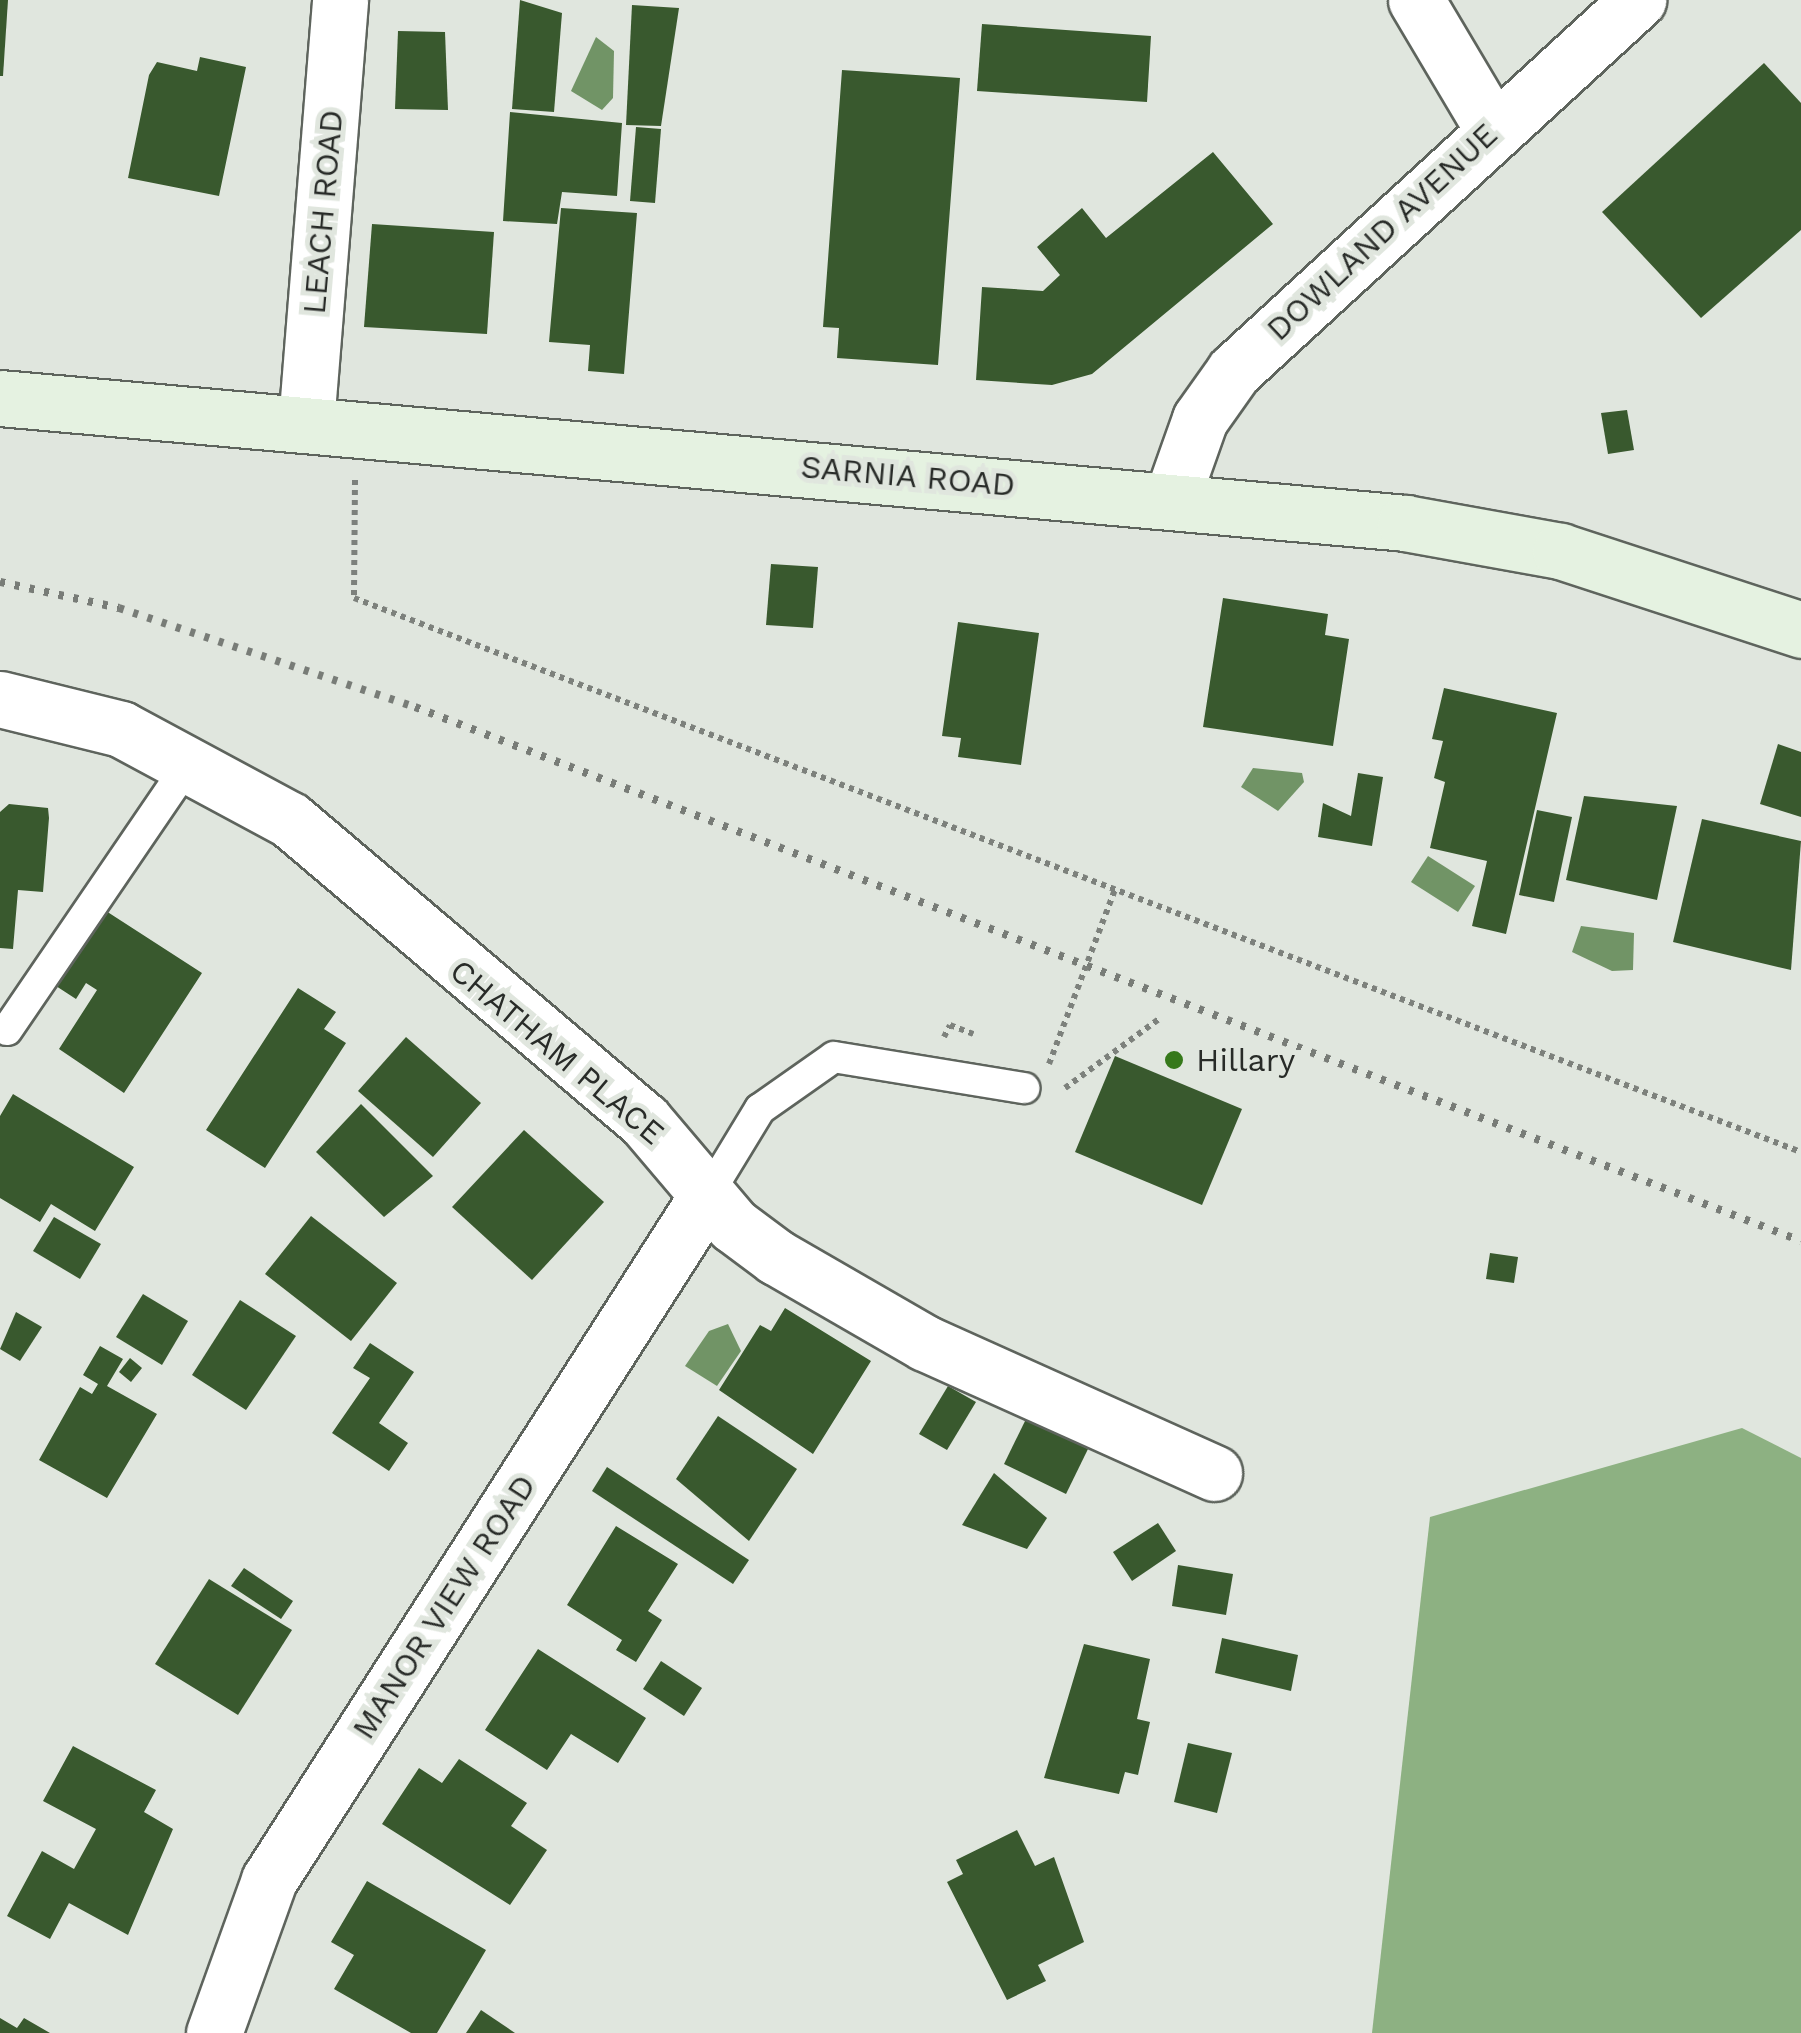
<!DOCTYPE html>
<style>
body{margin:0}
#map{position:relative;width:1801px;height:2033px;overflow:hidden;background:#e0e6de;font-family:"Work Sans",sans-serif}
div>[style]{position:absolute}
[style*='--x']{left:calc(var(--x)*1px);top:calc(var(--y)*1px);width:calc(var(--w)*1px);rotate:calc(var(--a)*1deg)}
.forest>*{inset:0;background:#8db182}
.water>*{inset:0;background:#719466}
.building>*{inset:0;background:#39592e}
.path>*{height:6px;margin-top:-3px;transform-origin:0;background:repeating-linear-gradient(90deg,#7d817c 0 5px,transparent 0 10px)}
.roads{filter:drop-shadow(2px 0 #5e645d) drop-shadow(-2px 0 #5e645d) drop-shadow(0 2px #5e645d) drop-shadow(0 -2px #5e645d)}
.service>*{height:30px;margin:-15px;padding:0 15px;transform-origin:15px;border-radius:15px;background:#fff}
.minor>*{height:55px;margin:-27.5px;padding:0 27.5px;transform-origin:27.5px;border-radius:27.5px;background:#fff}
.secondary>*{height:55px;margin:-27.5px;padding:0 27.5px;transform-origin:27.5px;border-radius:27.5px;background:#e5f2e1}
.rail>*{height:8px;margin-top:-4px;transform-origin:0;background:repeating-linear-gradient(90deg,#787c77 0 5px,transparent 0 15px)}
.path-bridge>*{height:6px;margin-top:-3px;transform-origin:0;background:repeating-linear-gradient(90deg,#7d817c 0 5px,transparent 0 10px)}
.dots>*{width:28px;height:28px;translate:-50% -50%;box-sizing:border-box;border:5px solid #e0e6de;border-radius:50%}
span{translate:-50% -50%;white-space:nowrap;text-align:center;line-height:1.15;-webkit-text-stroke:10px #e0e6de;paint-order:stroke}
.street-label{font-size:32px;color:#282b28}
.poi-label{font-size:32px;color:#282b28}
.left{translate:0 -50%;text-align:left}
</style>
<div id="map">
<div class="forest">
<i style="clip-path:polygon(1742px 1428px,1801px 1458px,1801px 2033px,1372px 2033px,1430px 1517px)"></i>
</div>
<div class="water">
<i style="clip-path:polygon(596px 37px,614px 51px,613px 98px,602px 110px,571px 91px)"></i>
<i style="clip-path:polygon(1253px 768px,1302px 773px,1304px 782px,1278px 811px,1241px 787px)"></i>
<i style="clip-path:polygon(1428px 856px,1475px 886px,1458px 912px,1411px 882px)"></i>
<i style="clip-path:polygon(1581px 926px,1634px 933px,1633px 970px,1612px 971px,1572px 952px)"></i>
<i style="clip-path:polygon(728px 1324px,741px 1351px,717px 1386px,685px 1366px,709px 1331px)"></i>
</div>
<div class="building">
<i style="clip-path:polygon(0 0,8px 0,3px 76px,0 76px)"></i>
<i style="clip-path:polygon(520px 0,562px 13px,554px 112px,512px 109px)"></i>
<i style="clip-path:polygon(632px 5px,679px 8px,661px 126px,626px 125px)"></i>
<i style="clip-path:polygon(982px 24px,1151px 36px,1147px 102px,977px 91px)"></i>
<i style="clip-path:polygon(398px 31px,445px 32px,448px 110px,395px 109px)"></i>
<i style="clip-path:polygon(200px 57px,246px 67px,219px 196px,128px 178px,149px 75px,157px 62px,197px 71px)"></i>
<i style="clip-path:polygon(1764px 63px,1801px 103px,1801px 230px,1701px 318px,1602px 212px)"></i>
<i style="clip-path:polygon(842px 70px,960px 78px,938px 365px,837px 358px,839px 328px,823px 327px)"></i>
<i style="clip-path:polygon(510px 112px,622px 123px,617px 196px,562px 192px,557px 224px,503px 221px)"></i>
<i style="clip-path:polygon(636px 127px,661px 129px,655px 203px,630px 201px)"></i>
<i style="clip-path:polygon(1213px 152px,1273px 224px,1092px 374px,1052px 385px,976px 380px,982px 287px,1043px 291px,1060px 275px,1037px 247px,1082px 208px,1106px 238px)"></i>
<i style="clip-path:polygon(561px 208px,637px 213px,624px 374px,588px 371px,590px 345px,549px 342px)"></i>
<i style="clip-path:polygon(372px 224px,494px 232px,487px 334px,364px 327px)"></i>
<i style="clip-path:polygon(1627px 410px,1634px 450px,1608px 454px,1601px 413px)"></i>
<i style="clip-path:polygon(771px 564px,818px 567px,813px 628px,766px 625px)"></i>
<i style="clip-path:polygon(1223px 598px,1328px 614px,1325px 635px,1349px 639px,1333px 746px,1203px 727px)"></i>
<i style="clip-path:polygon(958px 622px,1039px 633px,1021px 765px,958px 757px,961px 738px,942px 736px)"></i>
<i style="clip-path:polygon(1444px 688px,1557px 713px,1506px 934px,1472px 926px,1487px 861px,1430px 848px,1445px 782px,1434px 778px,1443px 741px,1432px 739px)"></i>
<i style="clip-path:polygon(1778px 744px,1801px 752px,1801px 817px,1760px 804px)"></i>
<i style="clip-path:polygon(1358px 773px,1383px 777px,1372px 846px,1318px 837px,1323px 803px,1351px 816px)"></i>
<i style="clip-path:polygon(1584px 796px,1677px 806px,1657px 900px,1566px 880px)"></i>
<i style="clip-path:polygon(9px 804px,48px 808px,49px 818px,43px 892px,18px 890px,13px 949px,0 948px,0 812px)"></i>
<i style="clip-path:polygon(1537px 810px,1572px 817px,1554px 902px,1519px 895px)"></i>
<i style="clip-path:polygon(1702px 819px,1801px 841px,1791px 970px,1673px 942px)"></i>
<i style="clip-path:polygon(106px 911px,202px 973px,124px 1093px,59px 1049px,97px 990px,86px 983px,76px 999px,56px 986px)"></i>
<i style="clip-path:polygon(298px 988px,336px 1012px,324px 1029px,346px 1043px,265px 1168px,206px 1130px)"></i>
<i style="clip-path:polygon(406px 1037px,481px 1103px,433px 1157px,358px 1091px)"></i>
<i style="clip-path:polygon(1115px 1056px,1242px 1109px,1202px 1205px,1075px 1152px)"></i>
<i style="clip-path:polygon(13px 1094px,134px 1167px,95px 1231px,51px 1204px,40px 1222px,0 1198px,0 1116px)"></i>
<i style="clip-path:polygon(361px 1104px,433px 1176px,384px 1217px,316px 1152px)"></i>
<i style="clip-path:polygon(524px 1130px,604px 1202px,532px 1280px,452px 1207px)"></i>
<i style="clip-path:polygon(311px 1216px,397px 1283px,351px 1341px,265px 1274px)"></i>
<i style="clip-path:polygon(54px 1217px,101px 1244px,80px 1279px,33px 1251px)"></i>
<i style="clip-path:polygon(1490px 1253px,1518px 1257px,1514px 1283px,1486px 1279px)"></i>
<i style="clip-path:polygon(143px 1294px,188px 1321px,162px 1365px,116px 1337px)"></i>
<i style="clip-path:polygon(240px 1300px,296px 1336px,246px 1410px,192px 1375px)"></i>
<i style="clip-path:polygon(785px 1308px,871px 1361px,813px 1454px,719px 1390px,760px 1325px,771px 1331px)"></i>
<i style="clip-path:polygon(16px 1312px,42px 1327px,20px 1361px,0 1349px)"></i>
<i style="clip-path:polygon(370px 1343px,414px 1372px,379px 1423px,408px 1443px,389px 1471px,332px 1433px,370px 1378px,353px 1368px)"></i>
<i style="clip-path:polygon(100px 1346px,123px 1359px,107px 1386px,157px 1414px,107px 1498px,39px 1460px,80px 1387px,92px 1394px,98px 1384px,83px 1375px)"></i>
<i style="clip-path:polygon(130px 1358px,142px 1368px,131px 1382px,119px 1372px)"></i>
<i style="clip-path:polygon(948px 1386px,976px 1402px,947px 1450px,919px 1434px)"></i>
<i style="clip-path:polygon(718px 1416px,797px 1469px,749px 1541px,676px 1479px)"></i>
<i style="clip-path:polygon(1026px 1419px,1088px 1449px,1066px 1494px,1004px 1464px)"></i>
<i style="clip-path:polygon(607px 1467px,749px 1560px,733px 1584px,592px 1491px)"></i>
<i style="clip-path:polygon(994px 1473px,1047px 1518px,1027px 1549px,962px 1525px)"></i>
<i style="clip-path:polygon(1158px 1523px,1176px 1551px,1132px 1581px,1113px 1552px)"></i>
<i style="clip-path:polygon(616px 1526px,678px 1564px,648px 1611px,662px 1620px,636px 1662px,616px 1650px,622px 1640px,567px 1605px)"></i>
<i style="clip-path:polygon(1178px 1565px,1233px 1574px,1226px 1615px,1172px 1606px)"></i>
<i style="clip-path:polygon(244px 1568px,293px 1601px,281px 1619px,231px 1586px)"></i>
<i style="clip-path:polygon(209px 1579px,292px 1630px,238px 1715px,155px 1664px)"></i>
<i style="clip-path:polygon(1222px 1638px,1298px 1655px,1291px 1691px,1215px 1673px)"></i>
<i style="clip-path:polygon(1084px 1644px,1150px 1659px,1137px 1719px,1150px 1722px,1138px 1775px,1125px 1772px,1119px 1794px,1044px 1778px)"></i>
<i style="clip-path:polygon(538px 1649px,646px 1718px,618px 1763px,571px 1734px,547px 1770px,485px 1730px)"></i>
<i style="clip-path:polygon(661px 1661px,702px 1688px,684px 1716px,643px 1689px)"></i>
<i style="clip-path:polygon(1188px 1743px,1232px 1753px,1217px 1813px,1174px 1802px)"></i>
<i style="clip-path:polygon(73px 1746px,156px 1790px,144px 1812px,173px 1829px,128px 1935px,69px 1903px,50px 1939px,7px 1916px,42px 1851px,74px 1869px,96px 1829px,43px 1801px)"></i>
<i style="clip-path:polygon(459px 1759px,527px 1803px,511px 1826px,547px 1850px,510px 1905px,382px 1824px,419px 1768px,442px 1783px)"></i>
<i style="clip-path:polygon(1017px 1830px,1035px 1866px,1054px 1857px,1084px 1942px,1038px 1965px,1046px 1981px,1007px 2000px,947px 1882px,963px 1874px,956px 1860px)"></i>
<i style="clip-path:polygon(367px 1881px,486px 1950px,437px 2033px,411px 2033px,334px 1989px,354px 1955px,331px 1942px)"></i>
<i style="clip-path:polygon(481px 2010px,515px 2033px,466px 2033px)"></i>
<i style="clip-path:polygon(0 2018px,17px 2028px,24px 2018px,50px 2033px,0 2033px)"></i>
</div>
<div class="path">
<i style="--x:355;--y:480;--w:118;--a:90.5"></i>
<i style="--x:354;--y:598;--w:1549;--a:20.95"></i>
<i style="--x:944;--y:1037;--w:13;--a:-63"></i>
<i style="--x:950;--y:1025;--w:25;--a:21"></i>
<i style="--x:1065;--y:1088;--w:117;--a:-36.3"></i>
</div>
<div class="roads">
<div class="service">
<i style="--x:7;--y:1030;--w:325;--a:-55.7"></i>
<i style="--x:707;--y:1196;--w:102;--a:-58.7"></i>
<i style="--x:760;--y:1109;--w:90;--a:-35.1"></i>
<i style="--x:834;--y:1057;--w:193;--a:9.3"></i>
</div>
<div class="minor">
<i style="--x:1416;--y:0;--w:149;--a:59.3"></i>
<i style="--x:306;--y:424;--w:425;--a:-85.4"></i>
<i style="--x:1172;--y:498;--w:84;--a:-70.5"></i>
<i style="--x:1200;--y:419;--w:59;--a:-54.7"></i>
<i style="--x:1234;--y:371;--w:549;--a:-42.56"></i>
<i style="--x:0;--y:699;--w:125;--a:13.9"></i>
<i style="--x:121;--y:729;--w:192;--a:28.3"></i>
<i style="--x:290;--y:820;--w:464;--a:40.3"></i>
<i style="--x:644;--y:1120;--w:138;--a:49.7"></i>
<i style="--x:733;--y:1225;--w:54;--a:36.7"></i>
<i style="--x:776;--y:1257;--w:172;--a:30"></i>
<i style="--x:925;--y:1343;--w:317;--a:24.2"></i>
<i style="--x:214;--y:2033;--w:163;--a:-70.2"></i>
<i style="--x:269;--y:1880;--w:812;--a:-57.37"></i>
</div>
<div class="secondary">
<i style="--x:0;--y:398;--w:1411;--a:5.08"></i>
<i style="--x:1405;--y:523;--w:158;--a:10.2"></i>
<i style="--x:1560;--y:551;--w:254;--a:18.1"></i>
</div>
</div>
<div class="rail">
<i style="--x:0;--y:582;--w:122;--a:12.3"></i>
<i style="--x:119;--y:608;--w:312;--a:18.5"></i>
<i style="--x:415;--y:707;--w:1485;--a:21.07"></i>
</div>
<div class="path-bridge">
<i style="--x:1049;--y:1064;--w:187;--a:-69.3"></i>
</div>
<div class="dots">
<i style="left:1174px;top:1060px;background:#36791a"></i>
</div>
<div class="street-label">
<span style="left:323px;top:212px;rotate:-85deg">LEACH ROAD</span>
<span style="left:1382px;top:232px;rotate:-43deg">DOWLAND AVENUE</span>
<span style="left:908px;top:476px;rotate:5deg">SARNIA ROAD</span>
<span style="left:557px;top:1052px;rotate:40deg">CHATHAM PLACE</span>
<span style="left:444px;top:1607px;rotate:-57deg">MANOR VIEW ROAD</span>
</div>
<div class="poi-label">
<span class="left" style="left:1196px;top:1060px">Hillary</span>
</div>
</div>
